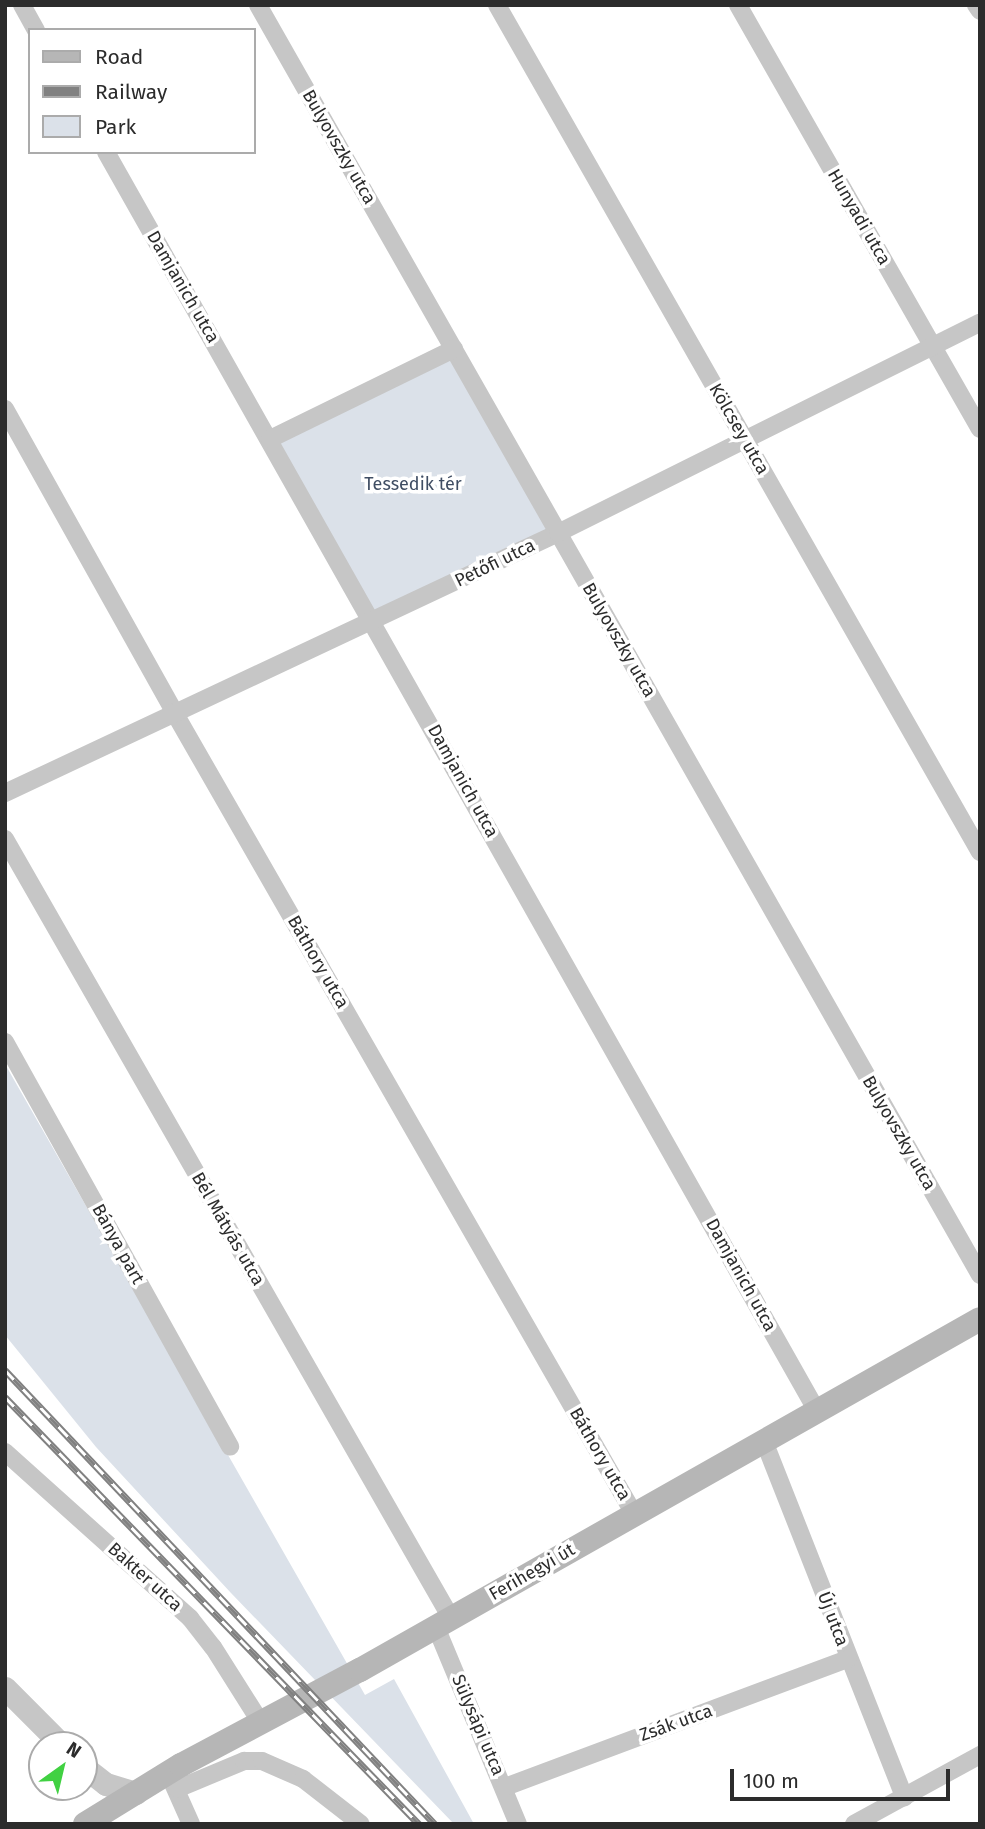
<!DOCTYPE html>
<meta charset="utf-8">
<style>
body{margin:0}
#map{position:relative;width:985px;height:1829px;overflow:hidden;background:#fff;font-family:"Fira Sans",sans-serif}
div>[style]{position:absolute}
[style*='--x']{left:calc(var(--x)*1px);top:calc(var(--y)*1px);width:calc(var(--w)*1px);rotate:calc(var(--a)*1deg)}
.green>*{inset:0;background:#dbe1e9}
.minor>*{height:18px;margin:-9px;padding:0 9px;transform-origin:9px;border-radius:9px;background:#c6c6c6}
.tertiary>*{height:23px;margin:-11.5px;padding:0 11.5px;transform-origin:11.5px;border-radius:11.5px;background:#c6c6c6}
.secondary>*{height:24px;margin:-12px;padding:0 12px;transform-origin:12px;border-radius:12px;background:#b6b6b6}
.rail>*{height:7px;margin-top:-3.5px;transform-origin:0;background:repeating-linear-gradient(90deg,#fff 0 13px,#818181 0 26px);box-sizing:border-box;border-block:2px solid #818181}
span{translate:-50% -50%;white-space:nowrap;text-align:center;line-height:1.15;-webkit-text-stroke:7px #fff;paint-order:stroke}
.street-label{font-size:18px;color:#2c2c2c}
.park-label{font-size:18px;color:#3f4d63}
.frame{position:absolute;inset:0;border:7px solid #2c2c2c;pointer-events:none}
.legend{position:absolute;left:28px;top:28px;width:228px;height:126px;box-sizing:border-box;background:#fff;border:2px solid #ababab;margin:0;padding:9px 12px;list-style:none;font-size:21px;color:#2c2c2c}
.legend li{display:flex;align-items:center;gap:14px;height:35px}
.legend b{width:35px;border:2px solid #ababab}
.north{position:absolute;left:28px;top:1731px;width:70px;height:70px;box-sizing:border-box;background:#fff;border:2px solid #ababab;border-radius:50%;rotate:34deg;font-size:19px;font-weight:700;line-height:28px;text-align:center;color:#2c2c2c}
.north::after{content:'';display:block;margin:auto;width:24px;height:32px;background:#41d142;clip-path:polygon(50% 0,100% 100%,50% 72%,0 100%)}
.scale{position:absolute;left:730px;top:1769px;width:220px;height:32px;box-sizing:border-box;border:4px solid #2c2c2c;border-top:0;padding-left:9px;font-size:21px;line-height:24px;white-space:nowrap;color:#2c2c2c;-webkit-text-stroke:5px #fff;paint-order:stroke}
</style>
<div id="map">
<div class="green">
<i style="clip-path:polygon(454px 349px,558px 533px,373px 622px,270px 439px)"></i>
<i style="clip-path:polygon(5px 1064px,365px 1695px,394px 1679px,474px 1824px,454px 1824px,231px 1593px,96px 1447px,5px 1335px)"></i>
</div>
<div class="minor">
<i style="--x:22;--y:5;--w:29;--a:61"></i>
<i style="--x:258;--y:5;--w:1461;--a:60.38"></i>
<i style="--x:497;--y:5;--w:975;--a:60.31"></i>
<i style="--x:738;--y:5;--w:488;--a:60.3"></i>
<i style="--x:976;--y:5;--w:7;--a:56"></i>
<i style="--x:106;--y:152;--w:1446;--a:60.55"></i>
<i style="--x:5;--y:409;--w:347;--a:60.8"></i>
<i style="--x:174;--y:712;--w:925;--a:60.16"></i>
<i style="--x:270;--y:439;--w:205;--a:-26.1"></i>
<i style="--x:5;--y:793;--w:611;--a:-25.18"></i>
<i style="--x:558;--y:533;--w:471;--a:-26.5"></i>
<i style="--x:5;--y:839;--w:898;--a:60.21"></i>
<i style="--x:5;--y:1042;--w:463;--a:60.9"></i>
<i style="--x:764;--y:1441;--w:383;--a:68.5"></i>
<i style="--x:5;--y:1452;--w:249;--a:41.9"></i>
<i style="--x:190;--y:1618;--w:37;--a:52"></i>
<i style="--x:213;--y:1647;--w:90;--a:57.7"></i>
<i style="--x:436;--y:1627;--w:213;--a:67.4"></i>
<i style="--x:171;--y:1779;--w:49;--a:66"></i>
<i style="--x:505;--y:1787;--w:366;--a:-20.5"></i>
<i style="--x:177;--y:1789;--w:73;--a:-22.7"></i>
<i style="--x:244;--y:1761;--w:18;--a:0"></i>
<i style="--x:262;--y:1761;--w:45;--a:23.7"></i>
<i style="--x:303;--y:1779;--w:73;--a:37.8"></i>
<i style="--x:854;--y:1824;--w:144;--a:-28.7"></i>
</div>
<div class="tertiary">
<i style="--x:5;--y:1688;--w:81;--a:45"></i>
<i style="--x:84;--y:1767;--w:28;--a:38"></i>
<i style="--x:106;--y:1784;--w:31;--a:17"></i>
</div>
<div class="secondary">
<i style="--x:85;--y:1824;--w:113;--a:-31.6"></i>
<i style="--x:181;--y:1765;--w:203;--a:-28"></i>
<i style="--x:360;--y:1670;--w:712;--a:-29.52"></i>
</div>
<div class="rail">
<i style="--x:5;--y:1370;--w:625;--a:46.56"></i>
<i style="--x:5;--y:1397;--w:595;--a:45.89"></i>
</div>
<div class="street-label">
<span style="left:339px;top:147px;rotate:60deg">Bulyovszky utca</span>
<span style="left:859px;top:217px;rotate:60deg">Hunyadi utca</span>
<span style="left:183px;top:287px;rotate:60deg">Damjanich utca</span>
<span style="left:739px;top:429px;rotate:60deg">Kölcsey utca</span>
<span style="left:495px;top:563px;rotate:-26deg">Petőfi utca</span>
<span style="left:619px;top:640px;rotate:60deg">Bulyovszky utca</span>
<span style="left:463px;top:781px;rotate:61deg">Damjanich utca</span>
<span style="left:318px;top:962px;rotate:60deg">Báthory utca</span>
<span style="left:899px;top:1133px;rotate:60deg">Bulyovszky utca</span>
<span style="left:228px;top:1229px;rotate:60deg">Bél Mátyás utca</span>
<span style="left:118px;top:1244px;rotate:61deg">Bánya part</span>
<span style="left:741px;top:1275px;rotate:61deg">Damjanich utca</span>
<span style="left:600px;top:1454px;rotate:60deg">Báthory utca</span>
<span style="left:532px;top:1572px;rotate:-30deg">Ferihegyi út</span>
<span style="left:145px;top:1577px;rotate:42deg">Bakter utca</span>
<span style="left:833px;top:1619px;rotate:69deg">Új utca</span>
<span style="left:676px;top:1723px;rotate:-20deg">Zsák utca</span>
<span style="left:478px;top:1725px;rotate:67deg">Sülysápi utca</span>
</div>
<div class="park-label">
<span style="left:413px;top:484px">Tessedik tér</span>
</div>
<div class="frame"></div>
<ul class="legend">
<li><b style="height:9px;background:#b6b6b6"></b>Road</li>
<li><b style="height:9px;background:#818181"></b>Railway</li>
<li><b style="height:19px;background:#dbe1e9"></b>Park</li>
</ul>
<div class="north">N</div>
<div class="scale">100 m</div>
</div>
